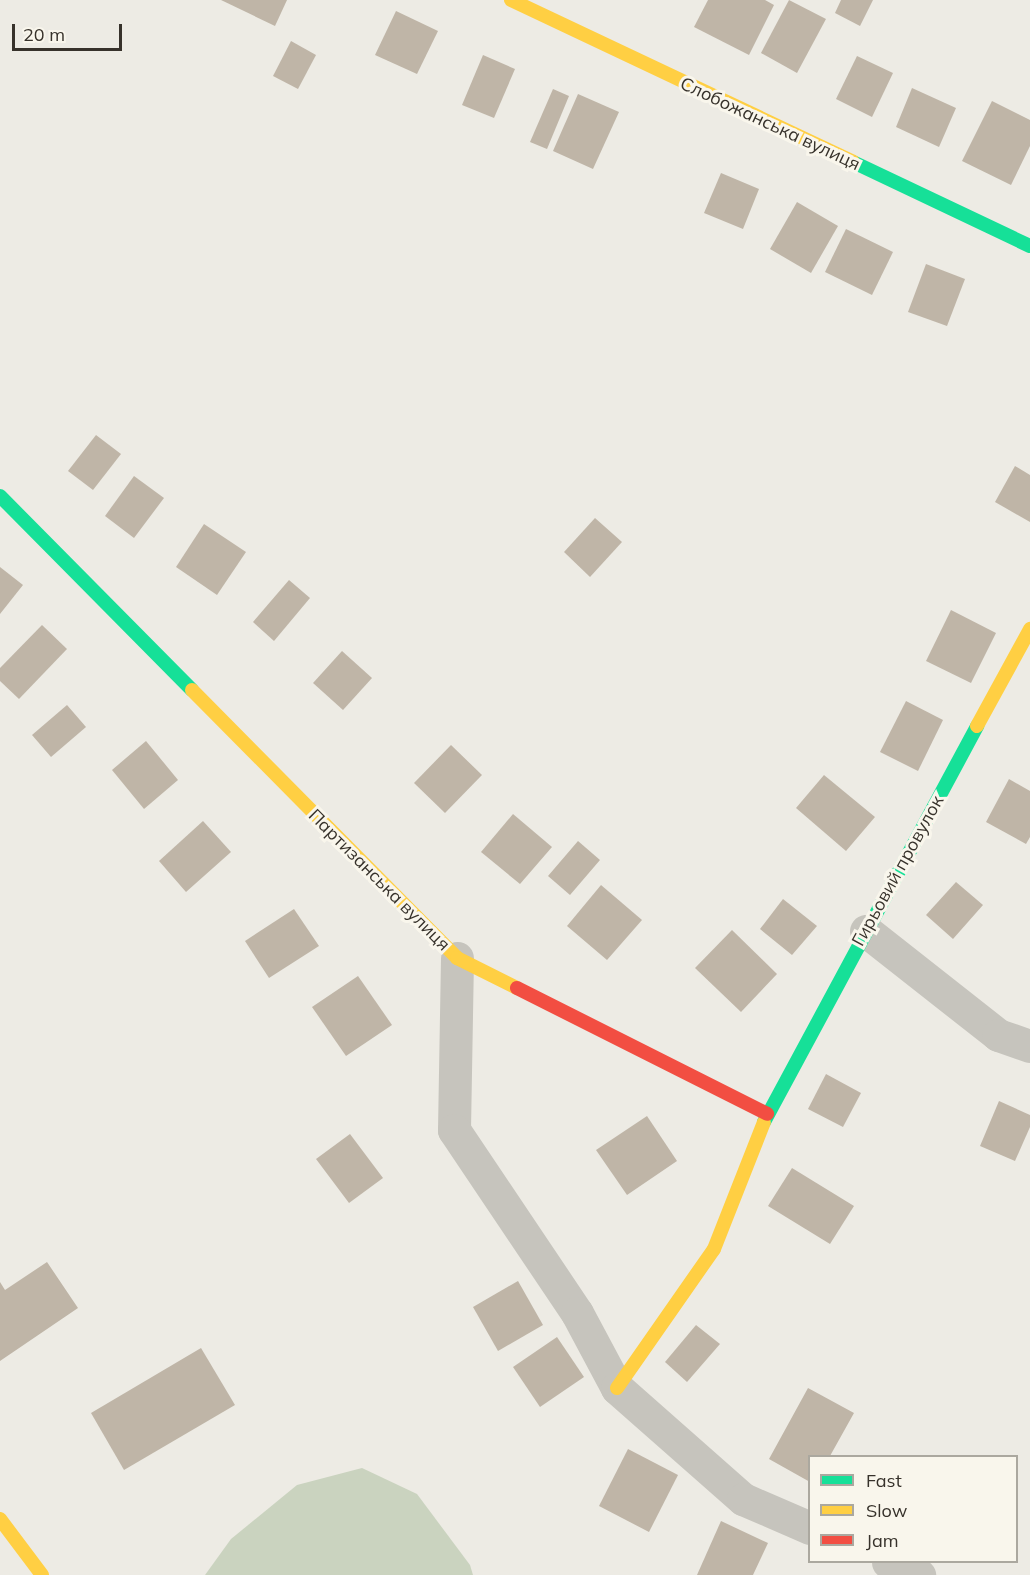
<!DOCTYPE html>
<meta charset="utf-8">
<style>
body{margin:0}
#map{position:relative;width:1030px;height:1575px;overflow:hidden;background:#edebe4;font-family:Mulish,sans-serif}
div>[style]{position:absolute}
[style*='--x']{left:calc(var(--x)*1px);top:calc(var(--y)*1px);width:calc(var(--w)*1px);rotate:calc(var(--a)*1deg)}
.green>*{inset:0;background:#cad3bf}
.building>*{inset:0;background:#bfb5a7}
.street>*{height:33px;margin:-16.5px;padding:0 16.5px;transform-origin:16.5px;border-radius:16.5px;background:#c6c4bd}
.fast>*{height:14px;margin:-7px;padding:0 7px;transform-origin:7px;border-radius:7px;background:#16e098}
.slow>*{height:14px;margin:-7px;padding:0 7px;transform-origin:7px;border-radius:7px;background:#ffcf43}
.jam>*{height:14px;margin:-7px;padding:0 7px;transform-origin:7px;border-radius:7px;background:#f24e42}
span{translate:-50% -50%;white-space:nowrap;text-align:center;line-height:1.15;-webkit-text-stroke:6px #f9f6ec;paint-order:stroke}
.street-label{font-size:18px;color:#37322b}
.legend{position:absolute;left:808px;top:1455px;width:210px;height:108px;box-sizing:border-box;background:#f9f6ec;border:2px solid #aba89f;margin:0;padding:8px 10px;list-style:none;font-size:18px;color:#37322b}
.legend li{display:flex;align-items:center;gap:12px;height:30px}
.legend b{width:30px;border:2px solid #aba89f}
.scale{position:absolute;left:12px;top:24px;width:110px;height:27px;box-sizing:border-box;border:3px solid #37322b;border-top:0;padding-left:8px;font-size:18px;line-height:21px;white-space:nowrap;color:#37322b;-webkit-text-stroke:4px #f9f6ec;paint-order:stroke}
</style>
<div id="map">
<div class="green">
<i style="clip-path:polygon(362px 1468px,417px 1494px,470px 1565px,473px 1575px,205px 1575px,231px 1539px,297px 1485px)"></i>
</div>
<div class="building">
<i style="clip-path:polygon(221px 0,287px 0,275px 26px)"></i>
<i style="clip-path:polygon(708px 0,765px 0,774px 5px,749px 55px,694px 27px)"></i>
<i style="clip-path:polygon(789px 0,826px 19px,797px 73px,761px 53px)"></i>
<i style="clip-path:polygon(841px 0,873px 0,860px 26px,835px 13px)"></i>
<i style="clip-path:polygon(396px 11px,438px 31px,417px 74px,375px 55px)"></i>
<i style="clip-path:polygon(291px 41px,316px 55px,298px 89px,273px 76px)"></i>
<i style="clip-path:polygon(483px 55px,515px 69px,494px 118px,462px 105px)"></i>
<i style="clip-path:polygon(857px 56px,893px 73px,872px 117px,836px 99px)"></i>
<i style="clip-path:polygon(912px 88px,956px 108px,939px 147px,896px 127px)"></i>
<i style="clip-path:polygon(553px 89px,569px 96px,547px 149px,530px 142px)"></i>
<i style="clip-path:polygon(578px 94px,619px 112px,593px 169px,553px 151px)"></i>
<i style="clip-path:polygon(992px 101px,1030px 120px,1030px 146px,1011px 185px,962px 161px)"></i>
<i style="clip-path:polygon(721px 173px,759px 189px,743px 229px,704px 213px)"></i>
<i style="clip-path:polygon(797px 202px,838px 226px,811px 273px,770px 249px)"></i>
<i style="clip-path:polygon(846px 229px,893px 252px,872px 295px,825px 272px)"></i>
<i style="clip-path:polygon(926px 264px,965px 279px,947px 326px,908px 312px)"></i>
<i style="clip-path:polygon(96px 435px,121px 454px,93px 490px,68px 471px)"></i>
<i style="clip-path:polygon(1015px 466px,1030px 475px,1030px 522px,995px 502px)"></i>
<i style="clip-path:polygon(134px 476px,164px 498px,134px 538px,105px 516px)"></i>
<i style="clip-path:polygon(595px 518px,622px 542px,590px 577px,564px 552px)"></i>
<i style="clip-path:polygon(204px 524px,246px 552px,217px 595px,176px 567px)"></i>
<i style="clip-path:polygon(0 567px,23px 585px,0 614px)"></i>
<i style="clip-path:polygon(289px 580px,310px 598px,274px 641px,253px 622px)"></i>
<i style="clip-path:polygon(951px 610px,996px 633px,971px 683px,926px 661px)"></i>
<i style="clip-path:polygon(42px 625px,67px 649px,19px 699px,0 681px,0 668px)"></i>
<i style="clip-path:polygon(342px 651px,372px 678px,343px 710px,313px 683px)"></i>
<i style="clip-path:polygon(906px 701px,943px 720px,918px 771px,880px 752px)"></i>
<i style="clip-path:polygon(67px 705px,86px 727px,51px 757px,32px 735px)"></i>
<i style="clip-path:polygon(146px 741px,178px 780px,144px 809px,112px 770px)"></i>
<i style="clip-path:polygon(451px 745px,482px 775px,445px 813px,414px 783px)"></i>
<i style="clip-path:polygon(824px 775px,875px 817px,846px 851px,796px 808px)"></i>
<i style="clip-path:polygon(1009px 779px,1030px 791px,1030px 837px,1026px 844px,986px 822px)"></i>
<i style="clip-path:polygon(513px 814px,552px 847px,520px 884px,481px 852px)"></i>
<i style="clip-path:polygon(203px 821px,231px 852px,186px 892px,159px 861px)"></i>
<i style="clip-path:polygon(578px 841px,600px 860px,570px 895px,548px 876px)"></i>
<i style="clip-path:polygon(956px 882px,983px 905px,953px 939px,926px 915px)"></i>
<i style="clip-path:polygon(601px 885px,642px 920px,607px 960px,567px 926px)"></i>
<i style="clip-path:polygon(783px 899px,817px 926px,792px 955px,760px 929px)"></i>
<i style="clip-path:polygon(294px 909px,319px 946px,269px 978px,245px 941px)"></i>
<i style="clip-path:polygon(732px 930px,777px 974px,741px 1012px,695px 968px)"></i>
<i style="clip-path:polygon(358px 976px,392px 1025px,346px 1056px,312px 1007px)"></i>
<i style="clip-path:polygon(826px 1074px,861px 1093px,843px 1127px,808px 1109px)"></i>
<i style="clip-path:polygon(999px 1101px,1030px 1115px,1030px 1127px,1015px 1161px,980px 1146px)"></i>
<i style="clip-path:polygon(647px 1116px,677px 1161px,627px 1195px,596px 1150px)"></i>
<i style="clip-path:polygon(350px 1134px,383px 1178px,349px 1203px,316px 1159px)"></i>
<i style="clip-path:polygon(792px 1168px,854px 1206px,830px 1244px,768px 1206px)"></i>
<i style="clip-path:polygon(47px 1262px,78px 1308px,0 1361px,0 1282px,5px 1290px)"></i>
<i style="clip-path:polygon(518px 1281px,543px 1325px,498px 1351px,473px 1307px)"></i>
<i style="clip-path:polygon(696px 1325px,720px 1344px,687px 1382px,665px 1362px)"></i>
<i style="clip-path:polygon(557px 1337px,584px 1377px,540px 1407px,513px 1367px)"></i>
<i style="clip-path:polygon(201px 1348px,235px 1405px,124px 1470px,91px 1413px)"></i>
<i style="clip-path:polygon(808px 1388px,854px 1413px,830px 1456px,810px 1456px,810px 1482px,769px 1459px)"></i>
<i style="clip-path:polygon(628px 1449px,678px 1475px,649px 1532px,599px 1506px)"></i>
<i style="clip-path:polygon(721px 1521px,768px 1543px,753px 1575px,697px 1575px)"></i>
</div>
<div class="street">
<i style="--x:866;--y:931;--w:168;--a:38.2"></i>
<i style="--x:998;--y:1035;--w:34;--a:19"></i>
<i style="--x:457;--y:958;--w:172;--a:91"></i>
<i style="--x:454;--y:1130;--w:220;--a:56.1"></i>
<i style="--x:577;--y:1313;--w:85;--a:61.9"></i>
<i style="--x:617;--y:1388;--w:168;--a:41.4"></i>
<i style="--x:743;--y:1499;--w:73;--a:23.4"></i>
<i style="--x:888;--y:1562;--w:34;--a:23"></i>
</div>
<div class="fast">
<i style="--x:853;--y:162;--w:196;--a:25.4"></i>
<i style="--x:0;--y:496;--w:273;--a:45.3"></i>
<i style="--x:764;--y:1122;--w:450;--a:-61.7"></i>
</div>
<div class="slow">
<i style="--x:511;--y:0;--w:378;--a:25.3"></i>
<i style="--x:192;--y:690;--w:377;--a:45.3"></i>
<i style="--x:457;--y:958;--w:67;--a:26.6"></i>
<i style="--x:977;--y:726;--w:111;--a:-61.3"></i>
<i style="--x:617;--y:1388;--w:169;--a:-55.1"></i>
<i style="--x:714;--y:1249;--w:136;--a:-68.5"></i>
<i style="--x:0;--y:1519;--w:70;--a:53.1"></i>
</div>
<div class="jam">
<i style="--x:517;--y:988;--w:280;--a:26.7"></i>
</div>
<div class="street-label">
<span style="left:770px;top:124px;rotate:25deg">Слобожанська вулиця</span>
<span style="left:898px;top:871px;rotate:-61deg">Гирьовий провулок</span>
<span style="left:379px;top:880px;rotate:45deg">Партизанська вулиця</span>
</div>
<ul class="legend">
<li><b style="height:8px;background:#16e098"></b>Fast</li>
<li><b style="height:8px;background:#ffcf43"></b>Slow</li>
<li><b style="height:8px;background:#f24e42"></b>Jam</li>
</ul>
<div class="scale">20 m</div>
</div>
